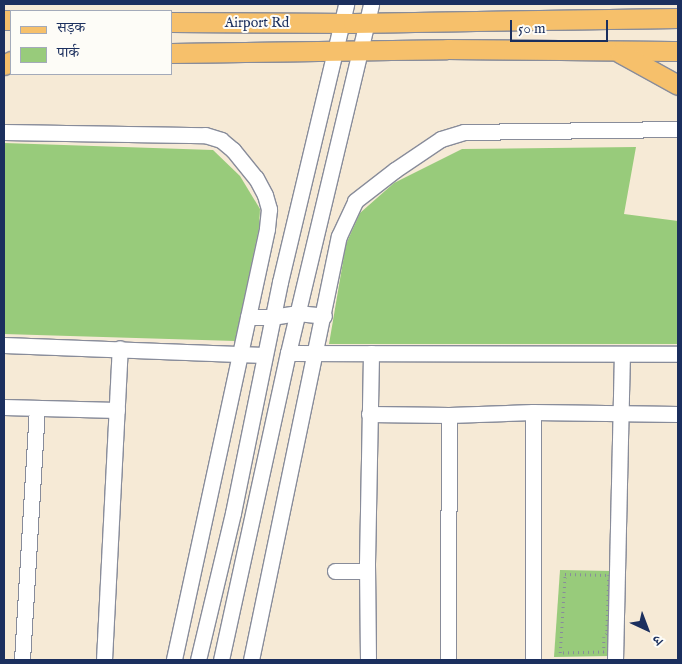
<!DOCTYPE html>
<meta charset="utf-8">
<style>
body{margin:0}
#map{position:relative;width:682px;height:664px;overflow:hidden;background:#f6ead6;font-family:"IM FELL English","Noto Serif Devanagari",serif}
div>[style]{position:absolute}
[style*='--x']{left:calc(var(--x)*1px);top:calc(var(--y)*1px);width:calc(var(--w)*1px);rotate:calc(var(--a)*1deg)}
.green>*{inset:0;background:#98cb7b}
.path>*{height:2.5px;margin-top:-1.25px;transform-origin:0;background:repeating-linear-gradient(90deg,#888c9a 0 1px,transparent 0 5px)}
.roads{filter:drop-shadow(1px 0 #888c9a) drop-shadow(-1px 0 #888c9a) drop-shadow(0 1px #888c9a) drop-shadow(0 -1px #888c9a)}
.minor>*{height:15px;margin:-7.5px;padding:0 7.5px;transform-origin:7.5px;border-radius:7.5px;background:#fff}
.major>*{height:19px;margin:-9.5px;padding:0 9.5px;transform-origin:9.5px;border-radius:9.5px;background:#f6c06b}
span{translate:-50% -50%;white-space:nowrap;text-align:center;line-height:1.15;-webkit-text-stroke:4px #fdfcf7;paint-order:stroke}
.street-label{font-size:14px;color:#1b2f5e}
.frame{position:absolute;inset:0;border:5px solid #1b2f5e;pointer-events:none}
.legend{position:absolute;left:10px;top:10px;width:162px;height:65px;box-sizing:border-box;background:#fdfcf7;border:1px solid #a3aaba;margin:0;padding:6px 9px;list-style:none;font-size:15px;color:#1b2f5e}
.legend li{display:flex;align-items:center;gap:10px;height:25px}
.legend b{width:25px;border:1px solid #a3aaba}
.north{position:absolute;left:622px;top:604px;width:50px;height:50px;-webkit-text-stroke:4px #fdfcf7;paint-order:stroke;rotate:137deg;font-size:14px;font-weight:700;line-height:20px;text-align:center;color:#1b2f5e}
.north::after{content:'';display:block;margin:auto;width:18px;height:22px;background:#1b2f5e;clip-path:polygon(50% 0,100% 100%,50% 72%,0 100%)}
.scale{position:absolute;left:510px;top:20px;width:98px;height:22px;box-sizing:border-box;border:2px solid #1b2f5e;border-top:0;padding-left:6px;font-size:15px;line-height:18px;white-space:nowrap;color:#1b2f5e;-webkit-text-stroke:4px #fdfcf7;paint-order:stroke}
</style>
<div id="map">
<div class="green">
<i style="clip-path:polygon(4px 143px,213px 150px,240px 176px,260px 209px,259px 228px,235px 341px,4px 334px)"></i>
<i style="clip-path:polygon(636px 147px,624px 214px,678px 221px,678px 344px,329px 344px,346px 244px,360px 213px,394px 183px,462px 149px)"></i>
<i style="clip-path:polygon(560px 570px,613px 571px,611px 656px,554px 657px)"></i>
</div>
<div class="path">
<i style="--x:565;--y:574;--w:44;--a:1.3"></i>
<i style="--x:609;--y:575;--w:59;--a:91.9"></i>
<i style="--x:607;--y:634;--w:4;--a:135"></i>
<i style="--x:604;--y:637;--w:15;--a:90"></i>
<i style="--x:604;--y:652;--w:44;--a:178.7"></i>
<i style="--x:560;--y:653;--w:79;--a:-86.4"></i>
</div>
<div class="roads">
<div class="minor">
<i style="--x:4;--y:132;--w:201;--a:0.9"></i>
<i style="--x:205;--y:135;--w:17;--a:17"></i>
<i style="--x:221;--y:140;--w:16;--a:40"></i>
<i style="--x:233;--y:150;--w:36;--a:51"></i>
<i style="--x:256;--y:178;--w:19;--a:62"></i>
<i style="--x:265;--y:195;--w:15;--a:74"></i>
<i style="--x:269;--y:209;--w:20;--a:96"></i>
<i style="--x:267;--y:229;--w:441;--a:102.2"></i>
<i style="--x:248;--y:317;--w:24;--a:0"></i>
<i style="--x:272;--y:317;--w:25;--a:-9"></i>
<i style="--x:297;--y:313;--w:27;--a:6"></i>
<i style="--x:4;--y:345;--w:260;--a:2.2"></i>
<i style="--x:288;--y:353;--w:390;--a:0.1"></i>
<i style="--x:4;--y:407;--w:113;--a:1.5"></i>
<i style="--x:369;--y:414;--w:80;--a:0.7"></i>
<i style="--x:449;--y:415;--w:84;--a:-2"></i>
<i style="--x:533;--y:412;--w:145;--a:0.8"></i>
<i style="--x:335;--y:571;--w:32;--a:0"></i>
<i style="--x:22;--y:660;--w:252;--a:-86.6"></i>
<i style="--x:104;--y:660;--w:312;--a:-87.1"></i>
<i style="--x:198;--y:660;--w:151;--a:-76.6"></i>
<i style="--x:233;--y:513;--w:236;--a:-78.5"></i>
<i style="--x:280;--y:282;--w:286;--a:-76.6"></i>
<i style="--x:221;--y:660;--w:314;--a:-77.7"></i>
<i style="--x:288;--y:353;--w:359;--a:-76.6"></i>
<i style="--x:251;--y:660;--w:433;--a:-78.3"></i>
<i style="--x:339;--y:236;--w:38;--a:-65"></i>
<i style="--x:355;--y:201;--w:51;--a:-37.8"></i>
<i style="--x:395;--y:170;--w:55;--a:-34"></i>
<i style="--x:441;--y:139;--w:24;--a:-17"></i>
<i style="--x:464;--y:132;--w:214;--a:-0.8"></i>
<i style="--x:368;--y:660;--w:97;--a:-90.6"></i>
<i style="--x:367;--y:563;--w:210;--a:-88.9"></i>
<i style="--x:448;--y:660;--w:245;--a:-89.8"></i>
<i style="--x:533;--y:660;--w:248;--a:-90"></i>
<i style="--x:615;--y:660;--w:306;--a:-88.7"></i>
</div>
<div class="major">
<i style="--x:4;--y:20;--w:7;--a:0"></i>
<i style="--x:171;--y:22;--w:182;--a:0.3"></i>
<i style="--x:353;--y:23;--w:325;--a:-0.9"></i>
<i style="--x:171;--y:53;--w:276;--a:-0.8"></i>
<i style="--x:447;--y:49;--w:231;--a:0.5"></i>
<i style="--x:620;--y:53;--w:66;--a:28.9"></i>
<i style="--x:4;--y:65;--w:8;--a:-30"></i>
</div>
</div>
<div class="street-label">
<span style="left:257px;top:23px">Airport Rd</span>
</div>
<div class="frame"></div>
<ul class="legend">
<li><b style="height:6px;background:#f6c06b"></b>सड़क</li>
<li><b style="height:14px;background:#98cb7b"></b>पार्क</li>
</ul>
<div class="north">उ</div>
<div class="scale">50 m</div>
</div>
